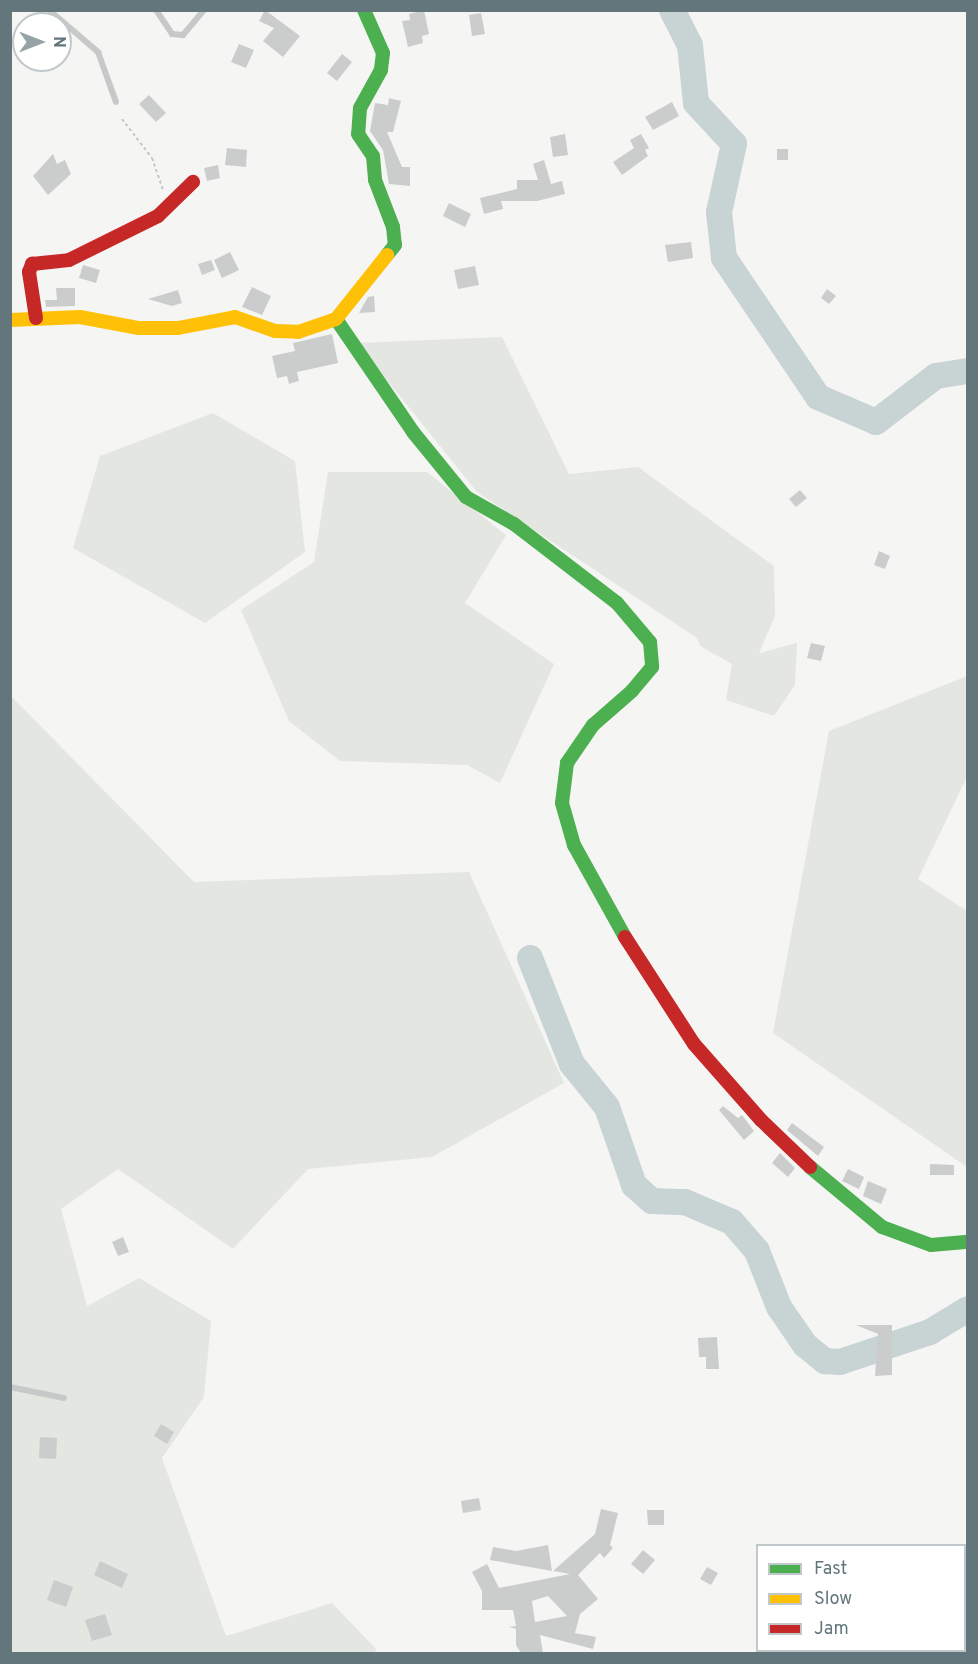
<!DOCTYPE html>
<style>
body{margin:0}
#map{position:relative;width:978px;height:1664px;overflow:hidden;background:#f5f5f4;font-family:Overpass,sans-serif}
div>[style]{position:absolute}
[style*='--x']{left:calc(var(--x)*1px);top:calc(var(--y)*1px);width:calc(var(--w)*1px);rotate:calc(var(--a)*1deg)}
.green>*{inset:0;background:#e4e7e1}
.river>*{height:26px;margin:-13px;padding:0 13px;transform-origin:13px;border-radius:13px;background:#c8d3d3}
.building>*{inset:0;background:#cbcdcd}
.path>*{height:2px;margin-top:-1px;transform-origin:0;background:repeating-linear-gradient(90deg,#c5c6c7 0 3px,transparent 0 6px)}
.lane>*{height:6px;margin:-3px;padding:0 3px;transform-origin:3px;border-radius:3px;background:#c7c9c9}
.fast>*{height:14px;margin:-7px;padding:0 7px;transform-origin:7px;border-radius:7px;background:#4caf50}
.slow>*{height:14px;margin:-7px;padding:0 7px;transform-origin:7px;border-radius:7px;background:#ffc107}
.jam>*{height:14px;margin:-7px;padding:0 7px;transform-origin:7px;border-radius:7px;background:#c62828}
span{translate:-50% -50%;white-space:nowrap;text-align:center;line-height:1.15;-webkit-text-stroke:6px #fff;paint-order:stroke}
.frame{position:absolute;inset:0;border:12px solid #62767c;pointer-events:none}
.legend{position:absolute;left:756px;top:1544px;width:210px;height:108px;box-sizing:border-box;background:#fff;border:2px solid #c0c8cb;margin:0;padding:8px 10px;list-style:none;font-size:18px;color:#62767c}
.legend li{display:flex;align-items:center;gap:12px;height:30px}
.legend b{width:30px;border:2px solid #c0c8cb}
.north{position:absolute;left:12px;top:12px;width:60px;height:60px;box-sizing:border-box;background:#fff;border:2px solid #c0c8cb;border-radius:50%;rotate:90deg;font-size:16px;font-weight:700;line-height:24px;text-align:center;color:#62767c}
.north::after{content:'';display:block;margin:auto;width:21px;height:27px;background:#95a2a6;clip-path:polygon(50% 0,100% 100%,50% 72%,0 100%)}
</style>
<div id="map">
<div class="green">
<i style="clip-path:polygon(502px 337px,569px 474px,638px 467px,774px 566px,775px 616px,759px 653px,797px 643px,795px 685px,774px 716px,726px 700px,732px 664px,700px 646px,697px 638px,477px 492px,357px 343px)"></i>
<i style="clip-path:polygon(213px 413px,295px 461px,305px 552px,205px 623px,73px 548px,100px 456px)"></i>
<i style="clip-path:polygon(328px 472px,427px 472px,506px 535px,465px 603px,554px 664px,500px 783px,467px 765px,340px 761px,289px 721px,241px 610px,314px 562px)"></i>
<i style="clip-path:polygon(967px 676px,967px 777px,918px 879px,967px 911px,967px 1167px,773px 1033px,829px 731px)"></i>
<i style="clip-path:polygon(10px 695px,194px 882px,469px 872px,564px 1083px,432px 1157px,308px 1169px,233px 1249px,118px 1169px,61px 1209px,87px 1306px,139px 1278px,211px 1321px,204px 1397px,162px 1458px,226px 1636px,332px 1603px,376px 1649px,375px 1653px,11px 1653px)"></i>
</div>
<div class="river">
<i style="--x:672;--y:10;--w:39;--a:63"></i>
<i style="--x:690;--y:45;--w:58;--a:84.1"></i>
<i style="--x:696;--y:103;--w:56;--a:47.2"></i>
<i style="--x:734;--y:144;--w:70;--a:102.4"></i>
<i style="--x:719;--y:212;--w:46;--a:83.8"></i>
<i style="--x:724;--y:258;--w:168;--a:55.9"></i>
<i style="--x:818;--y:397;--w:63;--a:23.3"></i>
<i style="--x:876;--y:422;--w:76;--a:-37.5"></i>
<i style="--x:936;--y:376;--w:32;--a:-9"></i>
<i style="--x:530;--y:958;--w:114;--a:68.4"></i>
<i style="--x:572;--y:1064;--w:55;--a:50.9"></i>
<i style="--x:607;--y:1107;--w:83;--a:70.9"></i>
<i style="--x:634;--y:1185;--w:24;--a:42"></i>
<i style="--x:652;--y:1201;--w:33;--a:2"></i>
<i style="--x:685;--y:1202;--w:51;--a:23.1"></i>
<i style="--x:732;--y:1222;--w:38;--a:49"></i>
<i style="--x:757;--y:1251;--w:60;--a:68.6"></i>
<i style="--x:779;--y:1307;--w:46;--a:55.6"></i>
<i style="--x:805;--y:1345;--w:26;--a:39"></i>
<i style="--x:825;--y:1361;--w:15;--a:4"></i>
<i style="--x:840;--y:1362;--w:95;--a:-18.4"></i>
<i style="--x:930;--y:1332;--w:44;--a:-31.2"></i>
</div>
<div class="building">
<i style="clip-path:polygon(265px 10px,300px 36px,283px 57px,263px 41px,274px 28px,259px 21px)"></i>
<i style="clip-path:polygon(424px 10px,429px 34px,422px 36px,423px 43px,408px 47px,402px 21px,410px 20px,409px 14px)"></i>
<i style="clip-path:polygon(481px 13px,485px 34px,472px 36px,469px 15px)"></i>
<i style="clip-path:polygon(239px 44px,254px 50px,246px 68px,231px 62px)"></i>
<i style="clip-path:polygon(342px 54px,352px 62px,337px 81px,327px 73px)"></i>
<i style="clip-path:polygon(149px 95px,166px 113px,156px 122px,139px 104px)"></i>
<i style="clip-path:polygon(389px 98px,401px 101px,393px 132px,387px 132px,402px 167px,410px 167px,410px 186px,389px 184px,383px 150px,370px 131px,375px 103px,388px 105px)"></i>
<i style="clip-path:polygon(672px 102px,679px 116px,653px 130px,645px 117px)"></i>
<i style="clip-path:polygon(565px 134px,568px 155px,553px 157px,550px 137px)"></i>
<i style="clip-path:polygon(641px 134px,649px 148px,645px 150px,648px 156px,622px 175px,613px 162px,634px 148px,630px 140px)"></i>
<i style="clip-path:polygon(227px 148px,247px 150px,246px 167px,225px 165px)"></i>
<i style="clip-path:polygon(777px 149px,788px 149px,788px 160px,777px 160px)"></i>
<i style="clip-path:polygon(53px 154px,57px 164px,65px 160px,71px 174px,48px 195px,33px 176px)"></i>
<i style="clip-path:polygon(544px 160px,551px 184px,562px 181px,565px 194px,537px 201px,501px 201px,503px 209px,484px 214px,480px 198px,517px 189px,517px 180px,538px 180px,533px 164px)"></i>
<i style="clip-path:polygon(218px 165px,220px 178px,207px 181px,204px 168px)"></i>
<i style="clip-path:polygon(449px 203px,471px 214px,465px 227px,443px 216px)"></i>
<i style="clip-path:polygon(691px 242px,693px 258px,668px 262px,665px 245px)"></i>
<i style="clip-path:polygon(230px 252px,239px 270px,222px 278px,214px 260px)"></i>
<i style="clip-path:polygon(211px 260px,215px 270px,202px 275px,198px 264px)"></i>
<i style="clip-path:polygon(83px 265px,100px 270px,96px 283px,79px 278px)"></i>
<i style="clip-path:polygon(475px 266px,479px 285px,458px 289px,454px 270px)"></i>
<i style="clip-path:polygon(252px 287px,271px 296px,262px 315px,242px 307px)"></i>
<i style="clip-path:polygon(56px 288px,75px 288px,75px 306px,46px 307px,45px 300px,57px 300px)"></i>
<i style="clip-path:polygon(827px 289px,836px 296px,829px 304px,821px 298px)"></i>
<i style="clip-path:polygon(178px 290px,182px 303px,172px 306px,148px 299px)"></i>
<i style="clip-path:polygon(374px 296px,375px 312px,359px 313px,368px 297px)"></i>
<i style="clip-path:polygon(332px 334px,338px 363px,297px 372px,299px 381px,289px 384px,287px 376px,277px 378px,272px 356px,295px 351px,293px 343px)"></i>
<i style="clip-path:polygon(800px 490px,807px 498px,796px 507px,789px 499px)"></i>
<i style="clip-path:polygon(879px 551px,890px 556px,885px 569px,874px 565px)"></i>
<i style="clip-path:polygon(811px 643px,825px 646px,821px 661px,807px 658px)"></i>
<i style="clip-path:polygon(723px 1106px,738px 1118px,742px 1115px,754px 1131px,744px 1140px,719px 1110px)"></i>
<i style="clip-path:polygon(792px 1123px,824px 1147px,818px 1156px,787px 1130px)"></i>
<i style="clip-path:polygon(780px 1153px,795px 1168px,788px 1177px,772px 1163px)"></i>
<i style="clip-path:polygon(930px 1164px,954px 1165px,954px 1175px,930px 1175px)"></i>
<i style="clip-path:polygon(848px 1169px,864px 1177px,859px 1189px,842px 1181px)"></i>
<i style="clip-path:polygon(868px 1181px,887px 1189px,881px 1204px,863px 1196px)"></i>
<i style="clip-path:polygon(123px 1237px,129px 1252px,118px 1256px,112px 1242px)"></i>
<i style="clip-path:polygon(856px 1325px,892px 1325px,892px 1375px,875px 1376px,878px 1334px)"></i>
<i style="clip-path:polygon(717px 1337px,719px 1369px,706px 1369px,706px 1357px,699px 1357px,698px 1338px)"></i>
<i style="clip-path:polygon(161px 1424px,174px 1432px,167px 1444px,154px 1436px)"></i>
<i style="clip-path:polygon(40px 1437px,57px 1438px,56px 1459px,39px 1458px)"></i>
<i style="clip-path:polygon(479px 1498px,481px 1510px,463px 1513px,461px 1501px)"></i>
<i style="clip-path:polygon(evenodd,601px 1509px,618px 1513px,610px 1545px,613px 1548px,604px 1558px,600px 1553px,578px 1575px,598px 1599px,580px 1614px,575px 1633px,596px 1637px,593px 1649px,540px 1635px,543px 1653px,521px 1653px,516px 1645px,516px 1629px,509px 1627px,516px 1626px,513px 1610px,482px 1610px,482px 1591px,472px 1572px,487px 1564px,499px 1588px,570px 1574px,553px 1571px,595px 1534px,601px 1509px,548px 1596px,567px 1616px,535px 1622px,532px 1601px,548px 1596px)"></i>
<i style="clip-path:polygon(647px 1510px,664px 1510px,664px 1525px,648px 1525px)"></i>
<i style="clip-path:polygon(548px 1545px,552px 1571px,490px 1560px,493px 1547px,516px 1551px)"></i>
<i style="clip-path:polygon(643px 1550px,655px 1560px,643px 1574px,631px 1564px)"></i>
<i style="clip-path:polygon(100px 1561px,128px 1574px,122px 1588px,94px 1575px)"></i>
<i style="clip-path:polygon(707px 1567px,718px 1573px,711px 1585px,700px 1579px)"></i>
<i style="clip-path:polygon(54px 1580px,73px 1587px,66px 1607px,47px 1600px)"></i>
<i style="clip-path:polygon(105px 1614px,112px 1635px,92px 1641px,85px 1620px)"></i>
</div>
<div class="path">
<i style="--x:122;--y:119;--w:49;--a:52.4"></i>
<i style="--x:152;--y:158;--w:34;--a:71"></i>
</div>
<div class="lane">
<i style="--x:49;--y:10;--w:65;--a:40.6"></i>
<i style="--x:98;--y:52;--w:53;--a:70.2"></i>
<i style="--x:156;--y:10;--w:29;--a:56"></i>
<i style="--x:172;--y:34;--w:11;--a:5"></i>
<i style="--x:183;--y:35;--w:33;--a:-50"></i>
<i style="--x:10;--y:1387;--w:55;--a:11.5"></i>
</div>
<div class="fast">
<i style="--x:364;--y:10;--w:47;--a:66.2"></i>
<i style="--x:383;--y:53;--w:17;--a:97"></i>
<i style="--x:381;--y:70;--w:43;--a:118.9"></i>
<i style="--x:360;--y:108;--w:26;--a:94"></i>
<i style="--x:358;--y:134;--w:27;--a:56"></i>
<i style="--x:373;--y:156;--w:24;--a:85"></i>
<i style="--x:375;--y:180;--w:50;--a:69"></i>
<i style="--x:393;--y:227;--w:18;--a:84"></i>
<i style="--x:395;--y:245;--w:13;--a:129"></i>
<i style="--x:336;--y:319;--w:137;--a:55.7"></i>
<i style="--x:413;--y:432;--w:84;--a:50.8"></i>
<i style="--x:466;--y:497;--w:55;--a:29.4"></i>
<i style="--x:514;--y:524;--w:130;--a:37.5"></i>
<i style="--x:617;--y:603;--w:51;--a:49.8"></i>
<i style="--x:650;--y:642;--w:25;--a:85"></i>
<i style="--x:652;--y:667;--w:31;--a:130"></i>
<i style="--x:632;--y:691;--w:52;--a:138.9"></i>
<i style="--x:593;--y:725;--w:46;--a:124.4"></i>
<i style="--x:567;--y:763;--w:40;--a:97.1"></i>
<i style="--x:562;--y:803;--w:44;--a:74.1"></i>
<i style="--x:574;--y:845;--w:105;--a:61"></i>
<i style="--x:810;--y:1167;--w:94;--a:39.8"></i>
<i style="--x:882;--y:1227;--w:52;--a:20.2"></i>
<i style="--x:931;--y:1245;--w:37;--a:-5"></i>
</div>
<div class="slow">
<i style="--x:10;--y:320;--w:70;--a:-2.5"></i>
<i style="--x:80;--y:317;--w:60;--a:10.6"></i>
<i style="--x:139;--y:328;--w:39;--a:0"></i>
<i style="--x:178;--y:328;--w:58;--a:-10.9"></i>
<i style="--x:235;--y:317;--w:42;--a:19.3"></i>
<i style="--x:275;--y:331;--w:23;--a:2"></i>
<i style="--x:298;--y:332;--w:40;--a:-18.9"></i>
<i style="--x:336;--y:319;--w:82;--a:-51.4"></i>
</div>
<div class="jam">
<i style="--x:36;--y:318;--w:47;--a:-98.7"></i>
<i style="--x:29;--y:272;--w:9;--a:-69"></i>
<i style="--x:32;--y:264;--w:37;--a:-6"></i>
<i style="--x:69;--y:260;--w:99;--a:-26.3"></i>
<i style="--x:158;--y:216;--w:49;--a:-44.2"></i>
<i style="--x:625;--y:937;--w:127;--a:57.2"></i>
<i style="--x:694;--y:1044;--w:101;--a:48.6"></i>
<i style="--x:761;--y:1120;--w:68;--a:43.8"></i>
</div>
<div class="frame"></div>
<ul class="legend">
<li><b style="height:8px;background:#4caf50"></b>Fast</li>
<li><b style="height:8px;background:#ffc107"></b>Slow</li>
<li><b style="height:8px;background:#c62828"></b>Jam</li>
</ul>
<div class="north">N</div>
</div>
